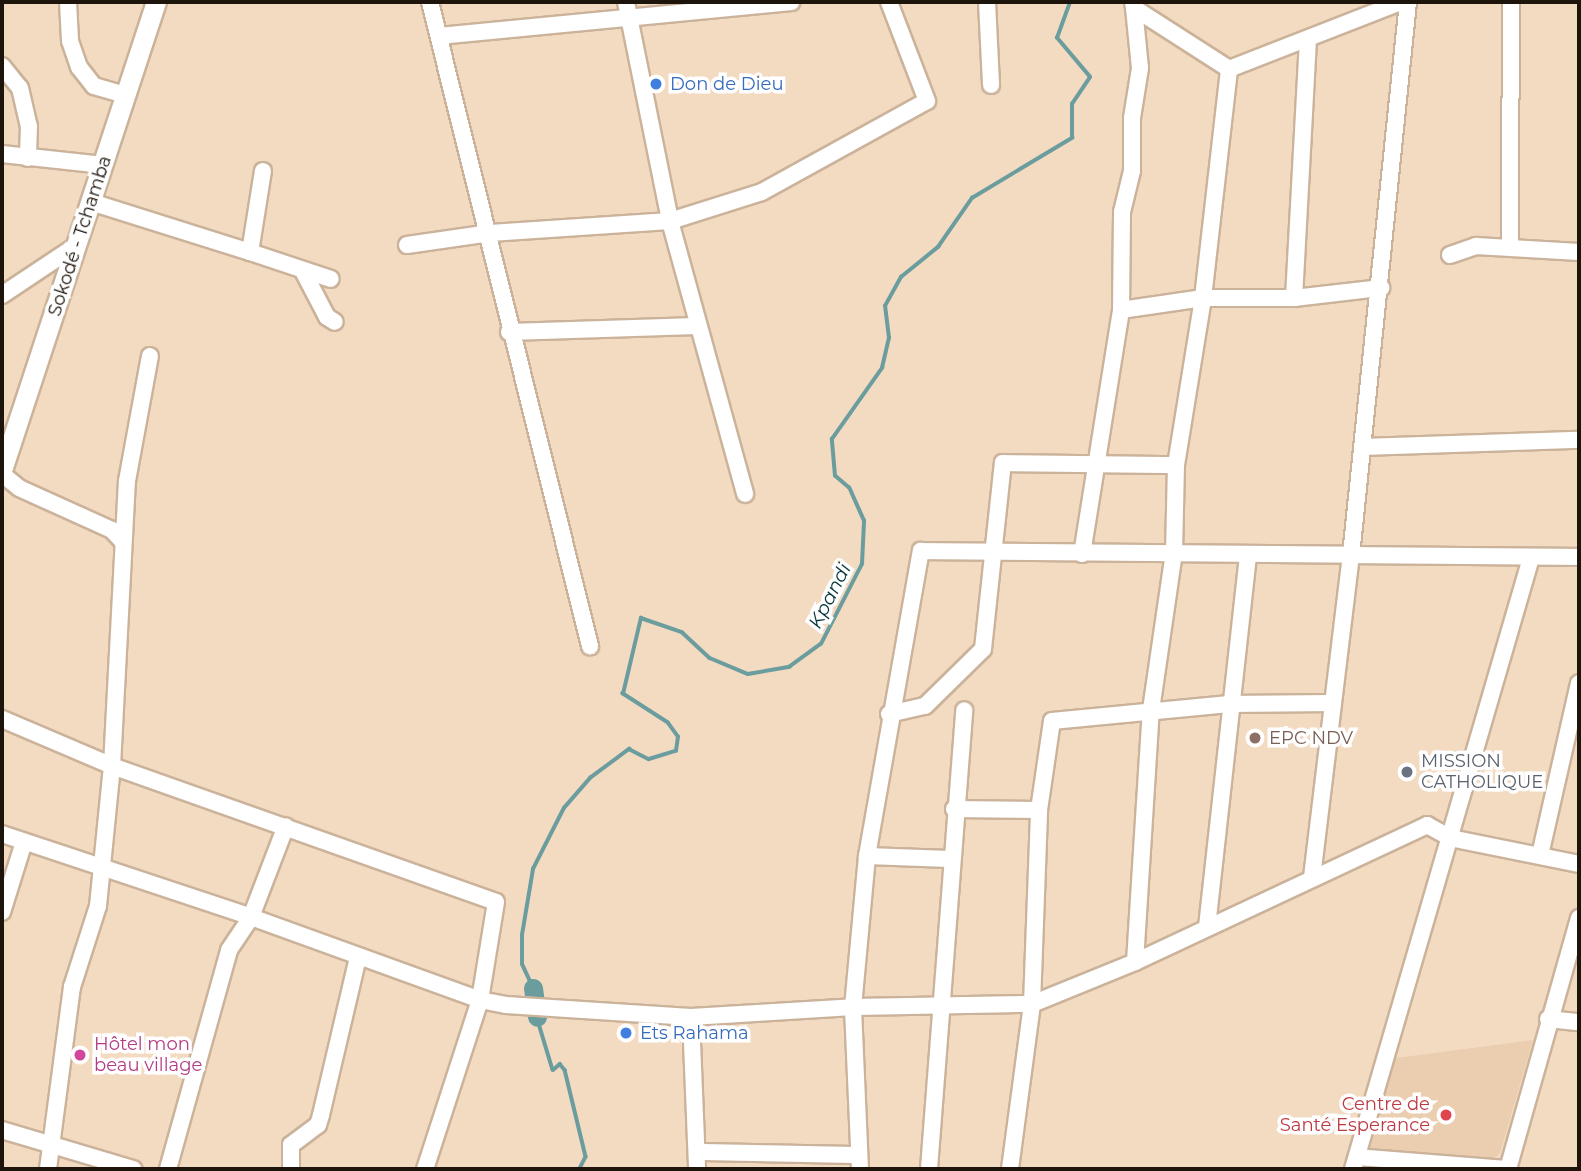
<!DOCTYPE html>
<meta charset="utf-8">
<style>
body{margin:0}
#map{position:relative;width:1581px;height:1171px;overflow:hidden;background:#f3dbc2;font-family:Montserrat,sans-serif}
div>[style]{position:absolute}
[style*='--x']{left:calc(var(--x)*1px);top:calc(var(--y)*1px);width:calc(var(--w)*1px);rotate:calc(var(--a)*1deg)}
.built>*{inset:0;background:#ebcdb0}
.stream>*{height:3.5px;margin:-1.75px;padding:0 1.75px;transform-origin:1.75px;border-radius:1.75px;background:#6c9d9e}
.river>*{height:19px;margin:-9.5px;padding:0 9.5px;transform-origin:9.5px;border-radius:9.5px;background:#6c9d9e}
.roads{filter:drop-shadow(2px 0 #cbb39b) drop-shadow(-2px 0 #cbb39b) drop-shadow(0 2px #cbb39b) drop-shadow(0 -2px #cbb39b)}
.minor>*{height:16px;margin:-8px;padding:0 8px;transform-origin:8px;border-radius:8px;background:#fff}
.major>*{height:19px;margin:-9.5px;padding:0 9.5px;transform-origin:9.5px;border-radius:9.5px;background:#fff}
.dots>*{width:19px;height:19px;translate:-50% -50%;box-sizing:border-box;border:4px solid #fff;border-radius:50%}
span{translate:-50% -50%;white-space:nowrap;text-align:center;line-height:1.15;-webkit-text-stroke:7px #fff;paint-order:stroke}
.shop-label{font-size:18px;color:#366cbe}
.left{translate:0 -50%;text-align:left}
.street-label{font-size:18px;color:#1d150c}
.education-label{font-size:18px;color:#785e54}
.worship-label{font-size:18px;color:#5b616d}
.hotel-label{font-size:18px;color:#b23c85}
.health-label{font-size:18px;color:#be3a42}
.right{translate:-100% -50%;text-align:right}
.water-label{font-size:19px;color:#06383a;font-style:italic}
.frame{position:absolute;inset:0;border:4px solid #1d150c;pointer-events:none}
</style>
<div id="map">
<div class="built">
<i style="clip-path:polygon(1533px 1040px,1500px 1153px,1490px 1162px,1370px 1149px,1396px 1058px)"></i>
</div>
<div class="stream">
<i style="--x:533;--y:988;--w:26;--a:-115"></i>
<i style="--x:522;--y:964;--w:29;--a:-90"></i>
<i style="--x:522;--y:935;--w:67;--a:-80.5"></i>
<i style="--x:533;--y:869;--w:68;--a:-63.1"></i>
<i style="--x:564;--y:808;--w:40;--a:-49"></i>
<i style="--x:590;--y:778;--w:49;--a:-36.6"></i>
<i style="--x:629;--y:749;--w:22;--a:27"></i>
<i style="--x:649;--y:759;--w:28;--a:-17"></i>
<i style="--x:676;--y:751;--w:14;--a:-82"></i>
<i style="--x:678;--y:737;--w:17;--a:-126"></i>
<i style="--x:668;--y:723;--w:54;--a:-147.2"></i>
<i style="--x:623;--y:694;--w:78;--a:-76.7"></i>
<i style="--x:641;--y:618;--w:43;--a:18.9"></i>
<i style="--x:682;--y:632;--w:38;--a:43"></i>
<i style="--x:710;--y:658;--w:41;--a:22.8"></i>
<i style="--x:748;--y:674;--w:42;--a:-9.7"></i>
<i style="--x:789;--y:667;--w:39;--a:-36"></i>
<i style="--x:821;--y:644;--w:90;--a:-62.9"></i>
<i style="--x:862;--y:564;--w:43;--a:-87.3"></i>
<i style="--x:864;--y:521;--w:36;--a:-114"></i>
<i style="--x:849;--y:488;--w:18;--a:-139"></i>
<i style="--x:835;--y:476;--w:37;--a:-95"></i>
<i style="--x:832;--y:439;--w:87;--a:-54.8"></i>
<i style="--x:882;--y:368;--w:31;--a:-77"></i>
<i style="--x:889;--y:338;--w:32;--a:-97"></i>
<i style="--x:885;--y:306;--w:33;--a:-61"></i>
<i style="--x:901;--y:277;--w:48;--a:-39"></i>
<i style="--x:938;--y:247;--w:60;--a:-55.2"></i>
<i style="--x:972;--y:198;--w:117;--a:-31"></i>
<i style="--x:1072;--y:138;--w:34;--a:-90"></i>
<i style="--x:1072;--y:104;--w:32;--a:-56"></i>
<i style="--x:1090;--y:77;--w:51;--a:-130.2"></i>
<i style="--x:1057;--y:38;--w:38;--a:-70"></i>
<i style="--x:537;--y:1017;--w:55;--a:73.2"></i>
<i style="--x:553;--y:1070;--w:9;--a:-41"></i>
<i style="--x:560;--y:1064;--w:8;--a:50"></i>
<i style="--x:565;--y:1070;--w:89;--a:76.4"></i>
<i style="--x:586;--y:1157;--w:13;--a:117"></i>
</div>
<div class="river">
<i style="--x:533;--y:988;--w:29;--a:82"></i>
</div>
<div class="roads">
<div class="minor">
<i style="--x:68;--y:2;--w:39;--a:87"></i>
<i style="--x:70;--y:41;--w:28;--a:71"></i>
<i style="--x:79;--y:67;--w:24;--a:52"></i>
<i style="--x:94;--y:86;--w:33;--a:16"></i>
<i style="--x:430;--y:2;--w:664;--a:76.05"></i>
<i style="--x:626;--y:2;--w:223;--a:78.6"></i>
<i style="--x:670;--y:221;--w:283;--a:74.6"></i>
<i style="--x:987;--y:2;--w:83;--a:87.2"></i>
<i style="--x:1133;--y:2;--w:6;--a:81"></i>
<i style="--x:1134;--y:8;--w:113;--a:32.7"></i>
<i style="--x:1408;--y:2;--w:556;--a:95.88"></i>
<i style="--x:1351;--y:555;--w:228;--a:0.5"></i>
<i style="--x:439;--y:36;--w:354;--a:-5.5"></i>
<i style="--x:2;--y:66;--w:28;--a:51"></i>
<i style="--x:20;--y:88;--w:39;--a:77"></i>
<i style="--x:29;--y:126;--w:32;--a:92"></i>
<i style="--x:1229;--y:69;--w:185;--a:-21.3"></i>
<i style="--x:2;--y:154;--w:102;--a:6.2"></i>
<i style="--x:91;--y:202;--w:167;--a:17.5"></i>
<i style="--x:250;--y:252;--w:82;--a:-80.9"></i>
<i style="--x:407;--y:245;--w:84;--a:-8.2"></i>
<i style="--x:490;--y:233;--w:180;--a:-3.8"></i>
<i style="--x:670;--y:221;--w:96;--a:-17.5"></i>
<i style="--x:762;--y:192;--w:188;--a:-28.9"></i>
<i style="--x:927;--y:101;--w:106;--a:-111"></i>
<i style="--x:1510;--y:247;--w:245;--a:-89.8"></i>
<i style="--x:250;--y:252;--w:85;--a:18.4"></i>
<i style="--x:1450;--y:255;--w:28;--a:-19"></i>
<i style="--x:1476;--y:246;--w:103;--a:3.3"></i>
<i style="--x:303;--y:271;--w:52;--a:62.4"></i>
<i style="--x:327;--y:317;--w:9;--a:32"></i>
<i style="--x:2;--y:295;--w:90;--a:-33.7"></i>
<i style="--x:1294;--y:298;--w:258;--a:-86.9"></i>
<i style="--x:1121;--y:310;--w:83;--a:-8.3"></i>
<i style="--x:1203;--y:298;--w:91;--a:0"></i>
<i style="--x:1294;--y:298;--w:88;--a:-6.6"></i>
<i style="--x:509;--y:332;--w:188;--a:-1.8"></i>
<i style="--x:1363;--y:447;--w:216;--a:-1.9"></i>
<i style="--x:2;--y:474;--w:22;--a:39"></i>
<i style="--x:19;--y:488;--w:102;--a:24.3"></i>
<i style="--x:112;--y:530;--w:16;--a:47"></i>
<i style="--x:1082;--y:554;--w:247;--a:-80.9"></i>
<i style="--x:1121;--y:310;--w:98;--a:-89.4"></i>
<i style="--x:1122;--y:212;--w:42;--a:-76.3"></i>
<i style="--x:1132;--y:171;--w:53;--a:-90"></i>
<i style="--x:1132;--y:118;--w:51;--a:-80.9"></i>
<i style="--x:1140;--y:68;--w:60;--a:-95.7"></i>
<i style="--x:889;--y:714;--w:37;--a:-13"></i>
<i style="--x:925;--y:706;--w:81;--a:-44.5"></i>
<i style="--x:983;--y:649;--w:187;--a:-83.9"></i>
<i style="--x:1003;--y:463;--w:173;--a:0.7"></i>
<i style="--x:2;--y:719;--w:120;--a:23.1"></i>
<i style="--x:112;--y:766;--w:407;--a:19.5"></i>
<i style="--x:496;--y:902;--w:99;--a:99.3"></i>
<i style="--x:480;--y:1000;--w:178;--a:108"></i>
<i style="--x:954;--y:809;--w:85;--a:0.7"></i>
<i style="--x:2;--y:834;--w:262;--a:18.4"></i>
<i style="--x:251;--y:917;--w:244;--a:19.9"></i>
<i style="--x:480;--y:1000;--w:26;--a:11"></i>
<i style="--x:506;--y:1005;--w:185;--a:3.7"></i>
<i style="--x:691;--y:1017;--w:162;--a:-3.5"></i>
<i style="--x:853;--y:1007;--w:179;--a:-1"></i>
<i style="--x:1032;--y:1004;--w:194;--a:-87.9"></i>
<i style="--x:1039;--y:810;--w:90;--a:-81.7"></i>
<i style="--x:1052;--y:721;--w:178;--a:-5.5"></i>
<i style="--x:1229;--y:704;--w:104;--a:-0.6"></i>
<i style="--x:1540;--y:855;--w:176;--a:-77.2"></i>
<i style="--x:867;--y:856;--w:82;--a:2.1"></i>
<i style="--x:2;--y:912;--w:73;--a:-72.6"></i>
<i style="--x:1207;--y:927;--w:375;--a:-83.7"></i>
<i style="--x:1135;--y:962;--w:253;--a:-86.4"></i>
<i style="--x:1151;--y:710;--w:159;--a:-81.7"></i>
<i style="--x:1174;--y:553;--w:88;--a:-88.7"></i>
<i style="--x:1176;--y:465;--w:169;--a:-80.8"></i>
<i style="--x:1203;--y:298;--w:230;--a:-83.5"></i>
<i style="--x:691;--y:1017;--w:152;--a:87.7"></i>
<i style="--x:1548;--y:1019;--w:31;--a:6"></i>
<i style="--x:2;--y:1130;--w:137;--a:16.6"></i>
<i style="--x:698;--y:1152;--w:161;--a:1.1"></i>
<i style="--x:1357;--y:1157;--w:148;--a:4.6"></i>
<i style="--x:48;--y:1169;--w:184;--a:-82.5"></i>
<i style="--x:72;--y:987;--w:85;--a:-72.2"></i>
<i style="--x:98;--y:906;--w:141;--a:-84.3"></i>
<i style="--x:112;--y:766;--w:285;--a:-87"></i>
<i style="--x:127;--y:481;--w:127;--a:-79.6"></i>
<i style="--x:168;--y:1169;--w:227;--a:-74.4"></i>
<i style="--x:229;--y:950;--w:40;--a:-56"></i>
<i style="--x:251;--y:917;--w:97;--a:-69"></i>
<i style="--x:291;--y:1169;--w:24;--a:-90"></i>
<i style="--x:291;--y:1145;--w:34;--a:-37"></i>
<i style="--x:318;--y:1125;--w:10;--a:-73"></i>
<i style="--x:321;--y:1115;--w:162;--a:-76.8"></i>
<i style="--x:860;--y:1169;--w:162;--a:-92.5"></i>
<i style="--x:853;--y:1007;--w:152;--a:-84.7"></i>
<i style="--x:867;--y:856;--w:310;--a:-80"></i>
<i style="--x:921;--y:551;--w:430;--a:0.5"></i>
<i style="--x:1351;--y:555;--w:324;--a:96.9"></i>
<i style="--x:929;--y:1169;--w:460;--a:-85.6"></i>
<i style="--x:1010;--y:1169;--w:166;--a:-82.4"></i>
<i style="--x:1032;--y:1004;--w:111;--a:-22.2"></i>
<i style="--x:1135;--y:962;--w:323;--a:-25.1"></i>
<i style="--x:1427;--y:825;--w:26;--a:29"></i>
<i style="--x:1450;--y:838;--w:132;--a:11.4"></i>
<i style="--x:1353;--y:1169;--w:636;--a:-73.76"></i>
<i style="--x:1508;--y:1169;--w:261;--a:-74.2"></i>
</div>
<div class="major">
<i style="--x:2;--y:470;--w:493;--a:-71.8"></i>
</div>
</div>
<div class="dots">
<i style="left:656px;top:84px;background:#3f7fe0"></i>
<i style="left:1255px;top:738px;background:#8d6e63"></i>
<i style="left:1407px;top:772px;background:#6b7280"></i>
<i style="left:626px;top:1033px;background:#3f7fe0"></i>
<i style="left:80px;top:1055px;background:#d1479c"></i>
<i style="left:1446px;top:1115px;background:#e0444e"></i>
</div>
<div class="shop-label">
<span class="left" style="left:670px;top:84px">Don de Dieu</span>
<span class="left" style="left:640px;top:1033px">Ets Rahama</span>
</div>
<div class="street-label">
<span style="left:80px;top:236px;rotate:-72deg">Sokodé - Tchamba</span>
</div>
<div class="education-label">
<span class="left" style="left:1269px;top:738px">EPC NDV</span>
</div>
<div class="worship-label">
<span class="left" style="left:1421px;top:772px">MISSION<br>CATHOLIQUE</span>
</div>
<div class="hotel-label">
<span class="left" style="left:94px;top:1055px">Hôtel mon<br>beau village</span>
</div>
<div class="health-label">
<span class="right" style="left:1430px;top:1115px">Centre de<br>Santé Esperance</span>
</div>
<div class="water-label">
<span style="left:830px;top:596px;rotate:-63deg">Kpandi</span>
</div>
<div class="frame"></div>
</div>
